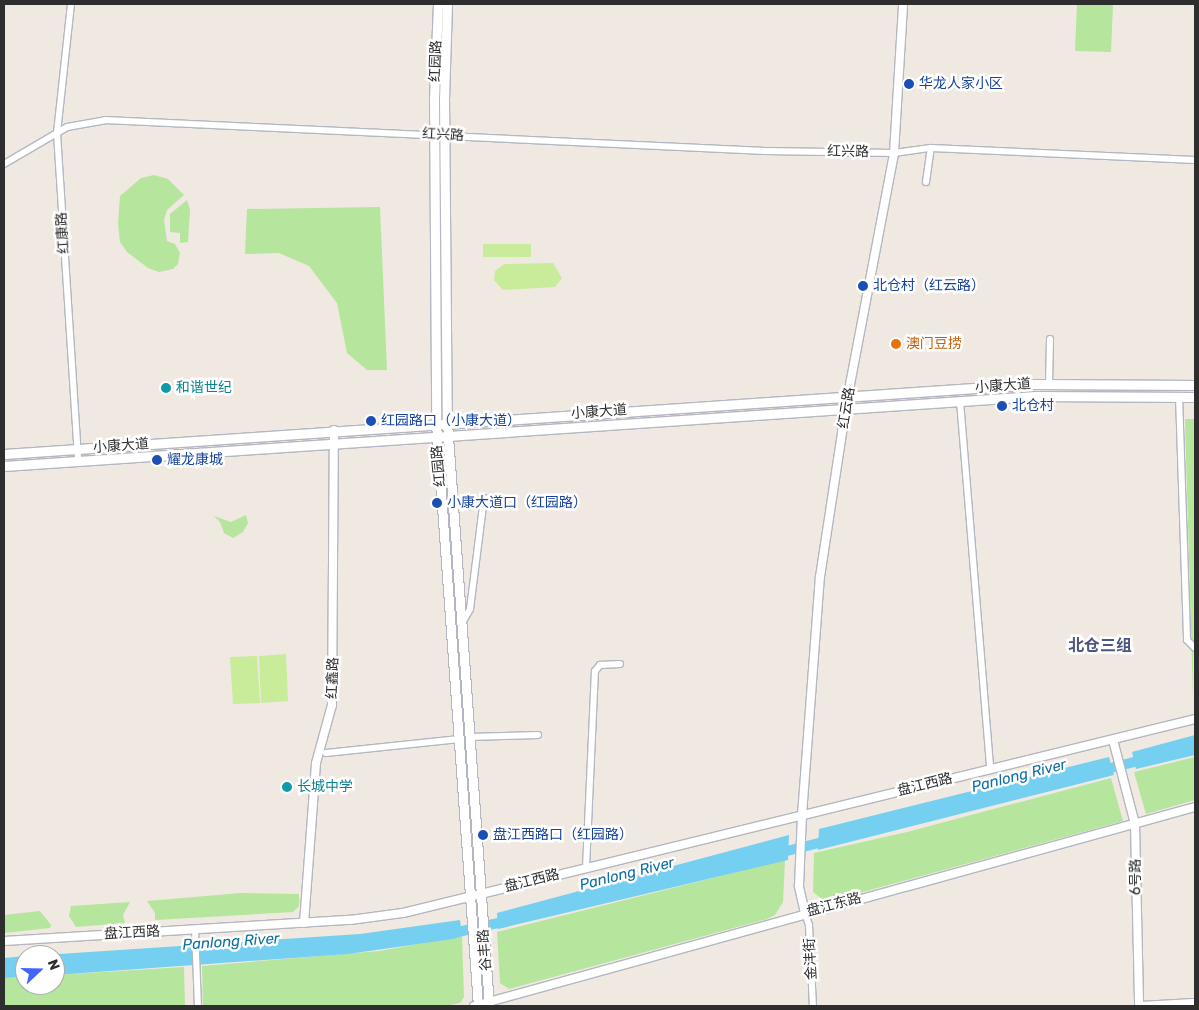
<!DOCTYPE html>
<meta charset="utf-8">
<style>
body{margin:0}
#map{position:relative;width:1199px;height:1010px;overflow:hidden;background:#efe9e1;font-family:Rubik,"Noto Sans SC",sans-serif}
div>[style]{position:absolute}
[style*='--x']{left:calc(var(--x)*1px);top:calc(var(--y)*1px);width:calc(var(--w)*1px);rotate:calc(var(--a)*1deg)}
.green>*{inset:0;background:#b6e59e}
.pitch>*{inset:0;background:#c9ec9a}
.water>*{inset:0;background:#75cff0}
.river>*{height:10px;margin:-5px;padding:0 5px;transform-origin:5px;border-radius:5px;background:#75cff0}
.roads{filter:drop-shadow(1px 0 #b4b7c1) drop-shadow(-1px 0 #b4b7c1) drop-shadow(0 1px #b4b7c1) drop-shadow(0 -1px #b4b7c1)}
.minor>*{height:6px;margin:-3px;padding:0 3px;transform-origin:3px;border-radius:3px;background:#fff}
.tertiary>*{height:8px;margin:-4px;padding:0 4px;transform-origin:4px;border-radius:4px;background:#fff}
.secondary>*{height:9px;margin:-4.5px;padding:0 4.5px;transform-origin:4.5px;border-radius:4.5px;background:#fff}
.dots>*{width:14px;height:14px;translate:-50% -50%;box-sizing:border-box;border:2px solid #fff;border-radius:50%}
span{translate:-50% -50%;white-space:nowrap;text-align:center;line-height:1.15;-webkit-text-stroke:5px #fff;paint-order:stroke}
.street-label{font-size:14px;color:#2e2e2e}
.transit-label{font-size:14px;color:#164399}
.left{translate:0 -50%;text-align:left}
.food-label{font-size:14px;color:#c56008}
.culture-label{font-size:14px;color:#0d838f}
.water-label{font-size:15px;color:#0d6fa3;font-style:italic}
.quarter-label{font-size:16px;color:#4d5680;font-weight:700}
.frame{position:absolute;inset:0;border:5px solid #2e2e2e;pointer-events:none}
.north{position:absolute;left:15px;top:945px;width:50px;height:50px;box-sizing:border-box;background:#fff;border:1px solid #ababab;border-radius:50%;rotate:69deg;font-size:14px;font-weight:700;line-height:20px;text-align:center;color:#2e2e2e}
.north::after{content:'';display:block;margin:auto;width:18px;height:22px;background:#4264fb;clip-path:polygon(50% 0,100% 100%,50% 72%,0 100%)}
</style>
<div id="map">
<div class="green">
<i style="clip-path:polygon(1077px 4px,1113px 5px,1111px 52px,1075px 51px)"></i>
<i style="clip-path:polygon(154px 175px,168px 179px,184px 195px,167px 210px,164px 220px,167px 241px,175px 244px,180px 253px,178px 264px,173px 269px,159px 272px,148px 268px,127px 252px,120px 242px,118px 223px,120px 196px,141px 178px)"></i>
<i style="clip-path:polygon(187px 200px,190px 209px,188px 242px,180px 243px,180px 233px,170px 232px,170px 214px)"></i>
<i style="clip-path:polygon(380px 207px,387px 370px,367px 370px,347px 353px,337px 303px,309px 266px,279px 253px,245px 254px,247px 209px)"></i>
<i style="clip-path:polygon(1185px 419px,1195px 419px,1193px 699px)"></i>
<i style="clip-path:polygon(246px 515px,248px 523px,243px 532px,233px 538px,224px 533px,220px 522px,214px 516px,231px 522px)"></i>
<i style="clip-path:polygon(1195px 757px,1195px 800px,1146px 814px,1134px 772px)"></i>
<i style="clip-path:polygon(1111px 778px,1123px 821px,826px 902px,813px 892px,814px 853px,907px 832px)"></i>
<i style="clip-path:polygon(785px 860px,783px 902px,775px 915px,767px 919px,509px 989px,500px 983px,497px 932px)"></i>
<i style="clip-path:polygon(241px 893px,299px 894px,299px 906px,293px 912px,155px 920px,155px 913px,147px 901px)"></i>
<i style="clip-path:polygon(130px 902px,123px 915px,125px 923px,76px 927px,69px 916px,71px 906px)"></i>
<i style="clip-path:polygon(40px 911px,51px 925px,50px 928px,4px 933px,4px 915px)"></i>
<i style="clip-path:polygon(462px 936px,464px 997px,460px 1003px,445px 1006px,203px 1006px,202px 966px,379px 951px)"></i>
<i style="clip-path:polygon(184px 967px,185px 1006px,4px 1006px,4px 978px,25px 977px,25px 985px,55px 985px,55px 975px)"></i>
</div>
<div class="pitch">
<i style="clip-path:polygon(483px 244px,531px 244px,531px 257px,483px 257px)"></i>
<i style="clip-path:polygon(553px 263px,562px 278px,555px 287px,503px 290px,494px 280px,495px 271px,504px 264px)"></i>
<i style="clip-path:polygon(286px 654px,288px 701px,261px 703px,259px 656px)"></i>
<i style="clip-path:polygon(257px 656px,260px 703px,233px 704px,230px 657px)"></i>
</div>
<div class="water">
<i style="clip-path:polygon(1195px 735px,1195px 755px,1136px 769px,1132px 752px)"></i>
<i style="clip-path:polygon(1109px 757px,1114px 775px,818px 850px,819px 829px)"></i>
<i style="clip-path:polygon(789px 835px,788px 860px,498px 929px,497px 913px)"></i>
<i style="clip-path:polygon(460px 920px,462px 936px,453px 939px,348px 954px,55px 975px,55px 955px,44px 955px,360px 934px)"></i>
<i style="clip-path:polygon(25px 956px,25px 977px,4px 978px,4px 958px)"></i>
</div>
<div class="river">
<i style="--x:1099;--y:771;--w:49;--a:-14.3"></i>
<i style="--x:775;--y:854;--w:58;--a:-14"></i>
<i style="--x:449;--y:934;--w:64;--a:-12.7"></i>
</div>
<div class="roads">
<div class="minor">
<i style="--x:71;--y:4;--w:130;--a:96.2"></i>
<i style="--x:57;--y:133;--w:330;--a:86.3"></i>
<i style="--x:4;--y:164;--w:73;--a:-30.4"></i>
<i style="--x:67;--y:127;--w:39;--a:-10"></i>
<i style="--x:105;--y:120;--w:661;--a:2.69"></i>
<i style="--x:765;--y:151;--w:129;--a:0.9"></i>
<i style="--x:894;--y:153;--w:37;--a:-8"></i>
<i style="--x:931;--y:148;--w:264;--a:2.6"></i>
<i style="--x:926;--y:182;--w:34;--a:-82"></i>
<i style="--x:1049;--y:384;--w:45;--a:-88.7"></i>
<i style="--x:1179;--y:396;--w:244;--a:88.1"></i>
<i style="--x:1187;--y:640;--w:11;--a:45"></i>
<i style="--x:960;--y:401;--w:369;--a:85.3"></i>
<i style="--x:462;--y:623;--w:16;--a:-60"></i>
<i style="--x:470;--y:609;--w:112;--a:-82.8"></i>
<i style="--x:469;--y:737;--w:69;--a:-1.7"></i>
<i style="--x:326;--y:753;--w:134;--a:-6"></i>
<i style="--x:586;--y:868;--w:197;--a:-87.4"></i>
<i style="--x:595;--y:671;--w:8;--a:-50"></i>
<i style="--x:600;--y:665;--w:20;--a:-3"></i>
<i style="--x:805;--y:913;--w:13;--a:72"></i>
<i style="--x:809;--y:925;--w:81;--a:87.2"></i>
<i style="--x:195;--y:929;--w:77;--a:87.8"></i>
<i style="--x:1139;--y:1005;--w:56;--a:-3.1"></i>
</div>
<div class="tertiary">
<i style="--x:1113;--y:740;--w:87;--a:75.3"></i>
<i style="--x:1135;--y:824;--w:182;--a:88.7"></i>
<i style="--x:805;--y:913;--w:28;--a:-103"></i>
<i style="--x:799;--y:886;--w:71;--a:-87.6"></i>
<i style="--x:802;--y:815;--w:239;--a:-85.7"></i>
<i style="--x:820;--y:577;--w:184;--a:-81.3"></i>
<i style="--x:848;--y:395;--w:246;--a:-79.2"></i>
<i style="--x:894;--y:153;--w:149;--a:-86.5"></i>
<i style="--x:304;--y:923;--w:160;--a:-85.7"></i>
<i style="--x:316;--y:763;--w:60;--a:-74.6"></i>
<i style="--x:332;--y:705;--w:275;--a:-89.6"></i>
<i style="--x:4;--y:941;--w:347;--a:-3.5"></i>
<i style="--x:350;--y:920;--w:53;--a:-7.5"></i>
<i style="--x:403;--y:913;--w:815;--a:-13.76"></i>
<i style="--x:474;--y:1006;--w:748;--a:-15.43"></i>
</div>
<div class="secondary">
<i style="--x:438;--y:4;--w:94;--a:92.4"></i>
<i style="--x:434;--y:98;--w:325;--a:89.6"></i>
<i style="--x:436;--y:423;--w:585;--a:85.88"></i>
<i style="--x:447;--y:4;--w:94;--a:91.8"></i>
<i style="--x:444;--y:98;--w:324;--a:89.5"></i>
<i style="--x:447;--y:422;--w:586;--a:85.89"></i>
<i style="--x:4;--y:454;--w:1032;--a:-3.89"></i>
<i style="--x:1034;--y:384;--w:161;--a:0.4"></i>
<i style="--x:4;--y:466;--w:1033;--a:-3.88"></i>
<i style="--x:1035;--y:396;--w:160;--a:0.4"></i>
</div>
</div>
<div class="dots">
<i style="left:909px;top:84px;background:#1a4fb4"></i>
<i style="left:863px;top:286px;background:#1a4fb4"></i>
<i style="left:896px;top:344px;background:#e8710a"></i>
<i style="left:166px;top:388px;background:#0f9aa8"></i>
<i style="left:1002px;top:406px;background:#1a4fb4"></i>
<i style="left:371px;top:421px;background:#1a4fb4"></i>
<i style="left:157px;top:460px;background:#1a4fb4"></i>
<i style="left:437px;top:503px;background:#1a4fb4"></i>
<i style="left:287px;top:787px;background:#0f9aa8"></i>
<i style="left:483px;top:835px;background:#1a4fb4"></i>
</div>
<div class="street-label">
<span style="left:436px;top:61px;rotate:-88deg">红园路</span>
<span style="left:443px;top:135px;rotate:3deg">红兴路</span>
<span style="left:848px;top:152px;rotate:1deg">红兴路</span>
<span style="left:63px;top:233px;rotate:-94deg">红康路</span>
<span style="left:1003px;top:386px;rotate:-4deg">小康大道</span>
<span style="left:847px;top:408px;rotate:-81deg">红云路</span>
<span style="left:599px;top:412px;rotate:-4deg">小康大道</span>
<span style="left:121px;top:446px;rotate:-4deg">小康大道</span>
<span style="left:439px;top:466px;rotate:-95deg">红园路</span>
<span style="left:333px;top:678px;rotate:-88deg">红鑫路</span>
<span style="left:925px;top:785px;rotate:-14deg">盘江西路</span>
<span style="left:1136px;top:877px;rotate:-91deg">6号路</span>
<span style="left:532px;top:881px;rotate:-14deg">盘江西路</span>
<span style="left:834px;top:905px;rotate:-15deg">盘江东路</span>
<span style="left:132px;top:933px;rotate:-3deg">盘江西路</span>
<span style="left:485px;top:950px;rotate:-94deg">谷丰路</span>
<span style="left:811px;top:959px;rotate:-93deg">金沣街</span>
</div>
<div class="transit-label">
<span class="left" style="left:919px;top:84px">华龙人家小区</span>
<span class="left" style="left:873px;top:286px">北仓村（红云路）</span>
<span class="left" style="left:1012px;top:406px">北仓村</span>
<span class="left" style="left:381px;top:421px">红园路口（小康大道）</span>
<span class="left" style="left:167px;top:460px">耀龙康城</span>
<span class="left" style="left:447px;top:503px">小康大道口（红园路）</span>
<span class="left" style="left:493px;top:835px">盘江西路口（红园路）</span>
</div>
<div class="food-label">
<span class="left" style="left:906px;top:344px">澳门豆捞</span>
</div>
<div class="culture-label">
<span class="left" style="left:176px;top:388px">和谐世纪</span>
<span class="left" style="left:297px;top:787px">长城中学</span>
</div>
<div class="water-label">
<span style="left:1019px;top:776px;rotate:-14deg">Panlong River</span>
<span style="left:627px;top:874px;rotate:-14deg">Panlong River</span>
<span style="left:231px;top:942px;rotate:-4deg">Panlong River</span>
</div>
<div class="quarter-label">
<span style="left:1100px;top:646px">北仓三组</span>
</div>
<div class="frame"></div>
<div class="north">N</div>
</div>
